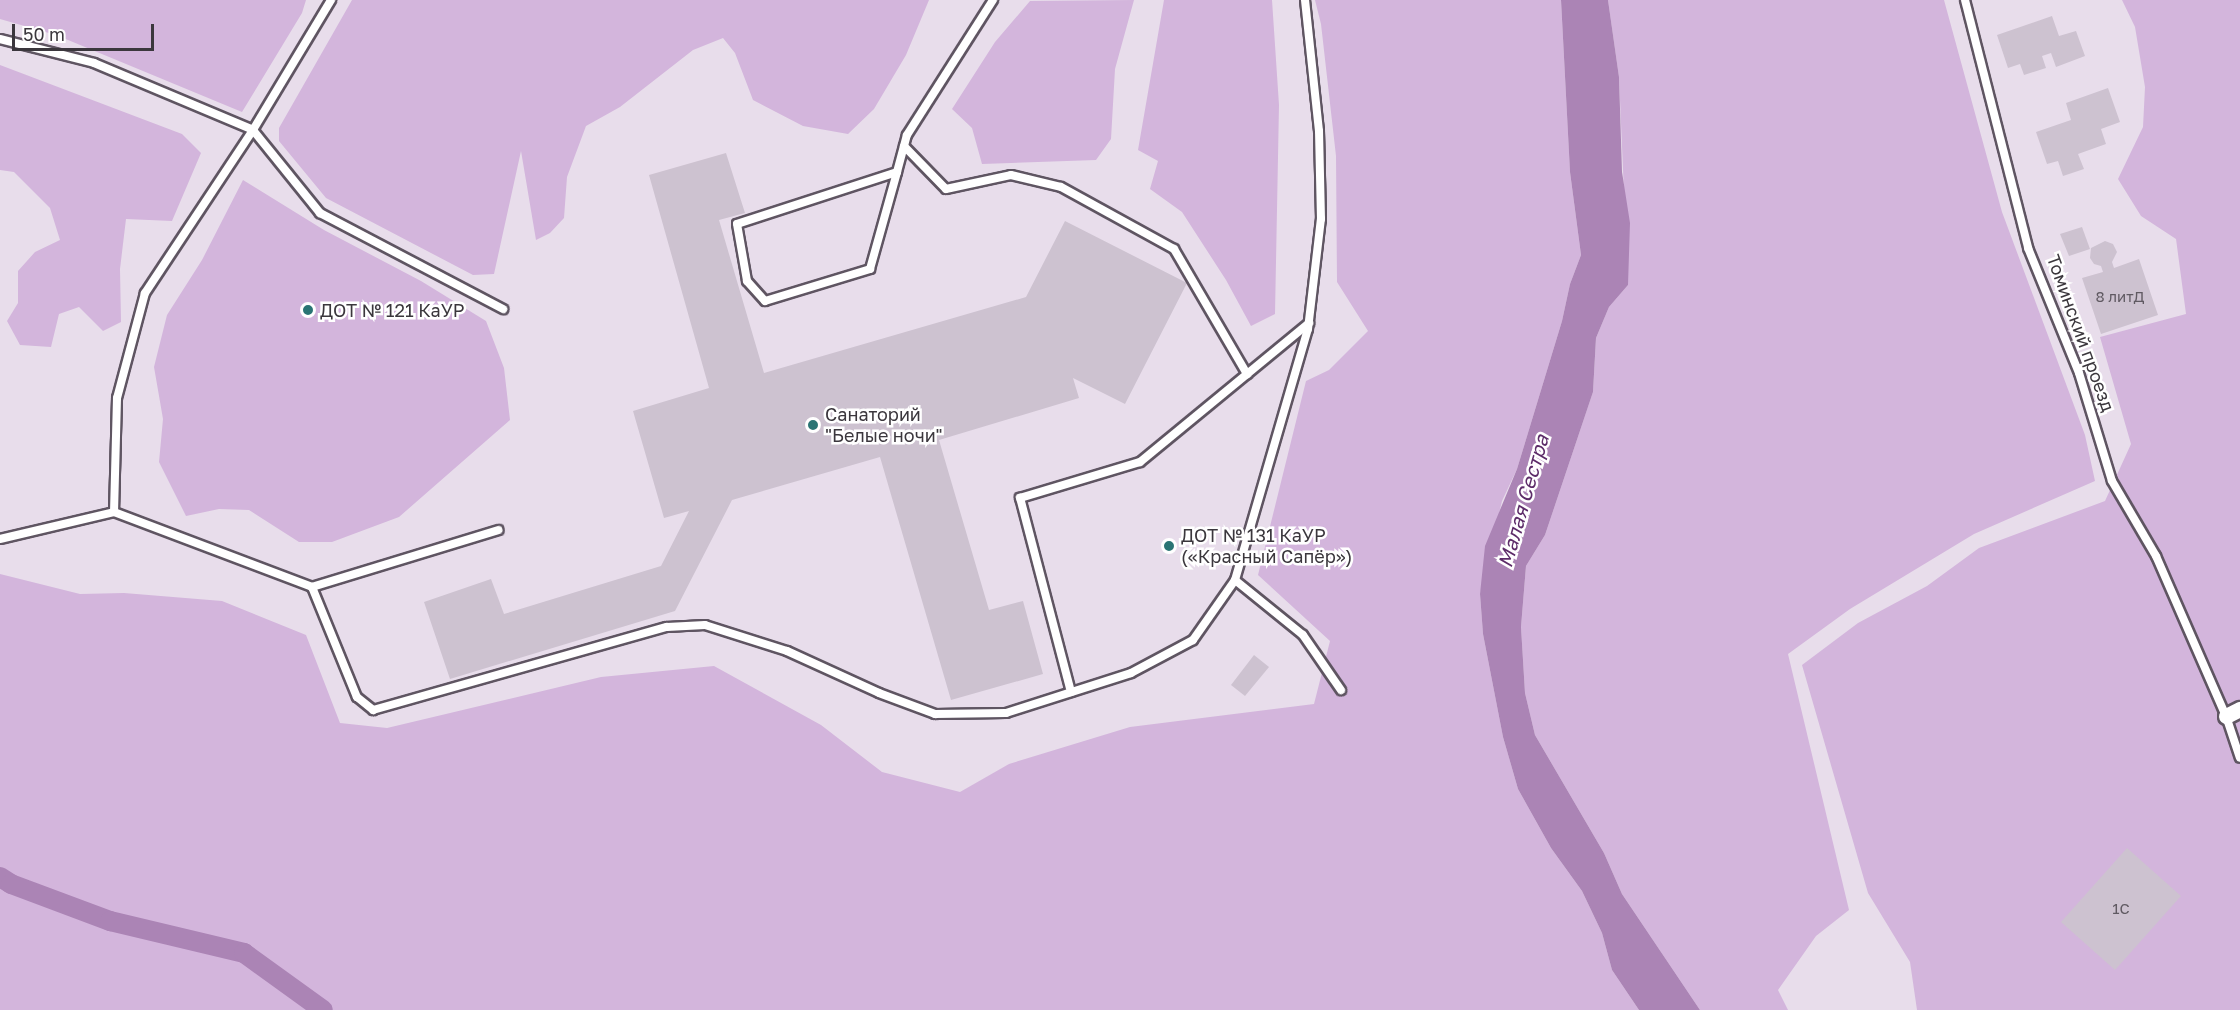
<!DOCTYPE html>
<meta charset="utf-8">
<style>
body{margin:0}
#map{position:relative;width:2240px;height:1010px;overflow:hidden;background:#e8ddeb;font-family:"Golos Text",sans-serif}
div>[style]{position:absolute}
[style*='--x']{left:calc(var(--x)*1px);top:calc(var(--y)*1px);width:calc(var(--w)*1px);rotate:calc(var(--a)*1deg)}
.green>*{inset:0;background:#d3b5dc}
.water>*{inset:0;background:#ab84b5}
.canal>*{height:20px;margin:-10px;padding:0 10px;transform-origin:10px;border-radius:10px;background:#ab84b5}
.building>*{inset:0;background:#cdc2d0}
.roads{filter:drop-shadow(2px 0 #5f5562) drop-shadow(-2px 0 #5f5562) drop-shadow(0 2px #5f5562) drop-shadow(0 -2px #5f5562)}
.service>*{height:8px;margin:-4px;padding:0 4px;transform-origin:4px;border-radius:4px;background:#fff}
.minor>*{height:15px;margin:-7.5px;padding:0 7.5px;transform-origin:7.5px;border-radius:7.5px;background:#fff}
.dots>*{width:16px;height:16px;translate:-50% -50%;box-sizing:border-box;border:3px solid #fff;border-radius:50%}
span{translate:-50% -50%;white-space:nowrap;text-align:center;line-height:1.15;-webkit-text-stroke:5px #fff;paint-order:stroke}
.number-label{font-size:15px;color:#605a62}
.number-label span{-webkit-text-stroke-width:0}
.poi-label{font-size:18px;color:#3b373d}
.left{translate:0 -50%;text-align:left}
.street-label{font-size:18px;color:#3b373d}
.water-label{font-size:20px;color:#5d2c69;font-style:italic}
.scale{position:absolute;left:12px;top:24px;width:142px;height:27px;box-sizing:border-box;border:3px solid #3b373d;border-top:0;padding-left:8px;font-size:18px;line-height:21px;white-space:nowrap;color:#3b373d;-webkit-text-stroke:4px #fff;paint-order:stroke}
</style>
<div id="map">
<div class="green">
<i style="clip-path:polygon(0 0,306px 0,302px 13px,242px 112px,56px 35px,0 19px)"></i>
<i style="clip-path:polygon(352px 0,929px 0,906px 55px,874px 109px,848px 134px,803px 126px,753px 100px,735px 53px,723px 38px,693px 50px,620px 107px,586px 126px,567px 177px,564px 218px,550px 233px,536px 240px,521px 151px,494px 274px,473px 275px,326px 198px,279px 141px,279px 128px)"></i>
<i style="clip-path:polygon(1134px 0,1115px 69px,1111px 139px,1096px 160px,982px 164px,972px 128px,952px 109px,995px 42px,1030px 1px)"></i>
<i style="clip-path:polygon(1164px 0,1272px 0,1279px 105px,1275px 314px,1251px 326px,1226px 280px,1182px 212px,1150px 189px,1158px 161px,1138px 150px)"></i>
<i style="clip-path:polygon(1315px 0,1561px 0,1570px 172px,1581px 255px,1570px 284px,1562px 321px,1517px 469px,1502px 501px,1480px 594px,1483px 634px,1503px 737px,1518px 789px,1551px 848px,1582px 891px,1602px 933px,1612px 970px,1639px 1010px,0 1010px,0 574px,80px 594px,124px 593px,222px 601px,306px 635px,340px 723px,387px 728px,601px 677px,714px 666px,821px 725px,882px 772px,960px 792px,1009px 764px,1130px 727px,1314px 704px,1330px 641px,1258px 575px,1306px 381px,1329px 370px,1368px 331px,1337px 282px,1336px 156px,1321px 24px)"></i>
<i style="clip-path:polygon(1608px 0,1944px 0,2002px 212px,2085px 435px,2095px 481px,1974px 534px,1850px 609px,1788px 654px,1849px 910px,1816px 936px,1778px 990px,1788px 1010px,1700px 1010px,1622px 894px,1604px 853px,1535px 735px,1525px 693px,1521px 627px,1526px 566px,1545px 535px,1593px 392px,1596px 338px,1609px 307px,1628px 285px,1619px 77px)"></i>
<i style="clip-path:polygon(2122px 0,2240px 0,2240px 1010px,1917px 1010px,1910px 962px,1868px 893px,1802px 665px,1858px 623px,1927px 586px,1979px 548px,2105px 501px,2131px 444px,2100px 337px,2186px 314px,2176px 239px,2141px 216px,2118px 179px,2143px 127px,2145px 87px,2135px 27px)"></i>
<i style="clip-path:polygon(0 65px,182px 134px,201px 153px,172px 221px,126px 219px,120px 269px,121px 322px,103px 331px,79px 307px,59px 314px,51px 347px,20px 345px,7px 321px,18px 303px,18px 271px,35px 252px,60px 240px,50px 208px,14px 172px,0 170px)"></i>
<i style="clip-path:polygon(243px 180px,324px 230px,421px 281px,486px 321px,504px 368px,510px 420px,399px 517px,332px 542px,299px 542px,249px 510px,219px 509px,186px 516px,159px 462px,163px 419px,154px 367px,167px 315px,202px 260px)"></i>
</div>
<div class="water">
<i style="clip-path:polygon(1561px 0,1608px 0,1619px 77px,1622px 172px,1630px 223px,1628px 285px,1609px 307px,1596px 338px,1593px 392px,1545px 535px,1526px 566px,1521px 627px,1525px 693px,1535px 735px,1604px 853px,1622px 894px,1700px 1010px,1639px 1010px,1612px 970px,1602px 933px,1582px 891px,1551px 848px,1518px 789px,1503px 737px,1483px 634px,1480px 594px,1485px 546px,1517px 469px,1562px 321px,1570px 284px,1581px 255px,1570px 172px)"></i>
</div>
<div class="canal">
<i style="--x:0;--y:877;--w:13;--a:32"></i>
<i style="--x:11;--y:884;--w:106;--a:20.5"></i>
<i style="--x:110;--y:921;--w:138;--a:13.4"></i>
<i style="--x:244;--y:953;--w:97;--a:35.8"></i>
</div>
<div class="building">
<i style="clip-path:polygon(2052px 16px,2059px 36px,2076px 31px,2085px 56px,2056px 67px,2051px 53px,2042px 56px,2046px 68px,2024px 75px,2020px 64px,2008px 68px,1997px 35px)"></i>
<i style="clip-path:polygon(2108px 88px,2120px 122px,2101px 129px,2106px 144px,2078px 154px,2084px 169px,2063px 176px,2058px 161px,2047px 164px,2036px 132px,2071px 120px,2066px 103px)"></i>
<i style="clip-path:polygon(726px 153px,745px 213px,719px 220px,764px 373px,1026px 297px,1065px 221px,1187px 283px,1125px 404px,1073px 378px,1079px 398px,939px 440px,989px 610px,1023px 601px,1043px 674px,951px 700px,880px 457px,732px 500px,675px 611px,450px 679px,424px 602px,491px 579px,504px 614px,661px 566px,689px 511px,664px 518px,633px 411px,709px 388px,649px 175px)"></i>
<i style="clip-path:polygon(2082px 227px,2090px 249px,2069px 256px,2060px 234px)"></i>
<i style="clip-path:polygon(2105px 241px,2113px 244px,2117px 252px,2112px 262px,2114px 268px,2139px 259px,2158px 315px,2101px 334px,2082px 278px,2103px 272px,2101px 266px,2094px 264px,2090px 258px,2091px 248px)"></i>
<i style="clip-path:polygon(1254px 655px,1269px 667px,1245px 696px,1231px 685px)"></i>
<i style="clip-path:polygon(2127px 848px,2181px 896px,2115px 970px,2061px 922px)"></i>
</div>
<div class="roads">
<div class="service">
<i style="--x:331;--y:0;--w:152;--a:121"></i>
<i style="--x:253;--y:130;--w:196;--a:123.5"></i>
<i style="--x:145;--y:293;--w:109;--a:104.9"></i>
<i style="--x:117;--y:398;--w:114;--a:91.5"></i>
<i style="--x:114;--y:512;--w:212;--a:20.7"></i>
<i style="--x:312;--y:587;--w:119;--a:67.8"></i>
<i style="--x:357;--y:697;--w:21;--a:39"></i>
<i style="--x:373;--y:710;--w:305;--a:-15.8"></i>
<i style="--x:667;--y:627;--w:38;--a:-3"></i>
<i style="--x:705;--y:625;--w:86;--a:17.6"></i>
<i style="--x:787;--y:651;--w:101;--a:24.5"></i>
<i style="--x:879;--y:693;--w:60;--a:20.6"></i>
<i style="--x:935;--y:714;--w:71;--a:-0.8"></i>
<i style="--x:1006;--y:713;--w:131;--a:-17.7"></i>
<i style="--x:1131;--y:673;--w:70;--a:-28"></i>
<i style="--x:1193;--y:640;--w:73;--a:-55"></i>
<i style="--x:1235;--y:580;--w:261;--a:-73.8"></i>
<i style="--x:1308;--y:329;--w:111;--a:-83.3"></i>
<i style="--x:1321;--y:219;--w:88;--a:-91.3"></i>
<i style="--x:1319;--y:131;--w:132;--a:-96.1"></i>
<i style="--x:1965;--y:0;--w:256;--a:75.7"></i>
<i style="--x:2028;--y:248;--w:135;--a:67.8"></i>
<i style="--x:2079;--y:373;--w:113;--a:73"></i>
<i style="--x:2112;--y:481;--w:87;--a:59.6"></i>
<i style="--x:2156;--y:556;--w:175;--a:66.4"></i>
<i style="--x:2226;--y:716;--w:44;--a:71.6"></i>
<i style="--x:0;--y:39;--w:97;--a:14.3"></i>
<i style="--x:94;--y:63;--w:173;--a:22.8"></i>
<i style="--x:253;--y:130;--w:107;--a:51.1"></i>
<i style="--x:320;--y:213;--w:207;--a:27.7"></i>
<i style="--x:904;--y:146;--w:60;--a:45.7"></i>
<i style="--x:946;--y:189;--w:66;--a:-12.2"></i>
<i style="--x:1011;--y:175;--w:51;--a:13.5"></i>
<i style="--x:1061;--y:187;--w:129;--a:28.8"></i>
<i style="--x:1174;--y:249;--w:145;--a:59.7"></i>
<i style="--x:897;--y:172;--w:168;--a:162"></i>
<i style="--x:737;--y:224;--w:58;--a:80"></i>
<i style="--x:747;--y:281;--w:27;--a:48"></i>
<i style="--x:765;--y:301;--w:110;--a:-16.9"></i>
<i style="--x:870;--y:269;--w:101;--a:-74.4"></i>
<i style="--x:897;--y:172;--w:38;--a:-75"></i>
<i style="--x:907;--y:135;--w:160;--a:-57.5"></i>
<i style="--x:0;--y:539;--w:117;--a:-13.3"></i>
<i style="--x:1235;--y:580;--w:87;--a:39"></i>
<i style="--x:1303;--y:635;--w:67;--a:55.4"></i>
<i style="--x:312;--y:587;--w:195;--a:-17"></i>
<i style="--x:1071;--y:692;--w:201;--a:-104.7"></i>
<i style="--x:1020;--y:498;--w:125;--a:-16.7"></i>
<i style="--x:1140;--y:462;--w:219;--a:-39.4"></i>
</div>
<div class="minor">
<i style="--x:2226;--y:716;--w:16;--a:-27"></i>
</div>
</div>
<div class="dots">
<i style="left:308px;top:310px;background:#2a7474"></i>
<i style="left:813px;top:425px;background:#2a7474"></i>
<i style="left:1169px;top:546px;background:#2a7474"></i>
</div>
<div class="number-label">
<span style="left:2120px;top:297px">8 литД</span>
<span style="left:2121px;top:909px">1С</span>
</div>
<div class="poi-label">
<span class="left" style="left:320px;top:310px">ДОТ № 121 КаУР</span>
<span class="left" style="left:825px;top:425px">Санаторий<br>"Белые ночи"</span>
<span class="left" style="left:1181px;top:546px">ДОТ № 131 КаУР<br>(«Красный Сапёр»)</span>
</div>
<div class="street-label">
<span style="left:2081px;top:333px;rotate:70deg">Томинский проезд</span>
</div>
<div class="water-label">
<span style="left:1523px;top:501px;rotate:-74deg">Малая Сестра</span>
</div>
<div class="scale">50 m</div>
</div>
